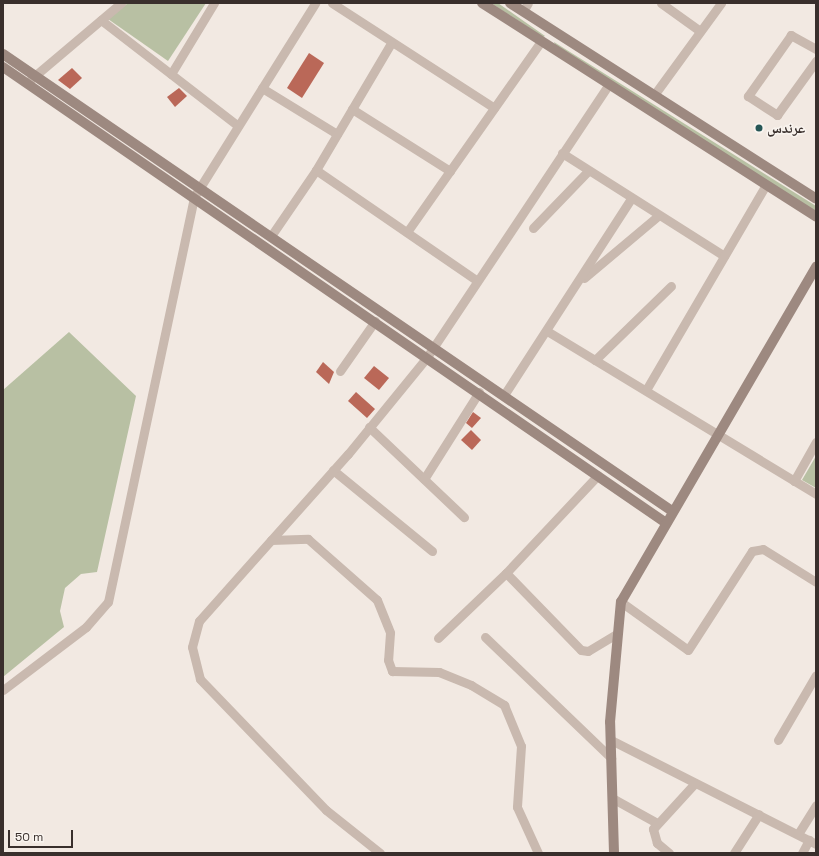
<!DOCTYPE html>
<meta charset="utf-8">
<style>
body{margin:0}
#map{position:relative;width:819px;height:856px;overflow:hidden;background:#f2e9e2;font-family:"Space Grotesk","Noto Naskh Arabic",sans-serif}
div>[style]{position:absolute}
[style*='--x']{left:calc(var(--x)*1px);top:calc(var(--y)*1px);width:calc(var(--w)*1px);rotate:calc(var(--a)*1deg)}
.green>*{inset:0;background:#b8c0a3}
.building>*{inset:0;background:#ba6858}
.street>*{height:9px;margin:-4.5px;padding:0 4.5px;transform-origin:4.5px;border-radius:4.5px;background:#c9b9af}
.secondary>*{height:10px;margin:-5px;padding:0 5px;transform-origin:5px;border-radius:5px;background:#9d8980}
.dots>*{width:11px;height:11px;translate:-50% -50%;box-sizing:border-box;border:2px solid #f9f4ef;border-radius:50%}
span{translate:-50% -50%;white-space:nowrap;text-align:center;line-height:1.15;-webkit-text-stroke:3px #f9f4ef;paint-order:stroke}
.poi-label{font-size:14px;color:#392f2c;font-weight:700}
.left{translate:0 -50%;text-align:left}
.frame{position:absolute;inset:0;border:4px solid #392f2c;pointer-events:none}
.scale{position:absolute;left:8px;top:830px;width:65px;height:18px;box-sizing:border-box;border:2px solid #392f2c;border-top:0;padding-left:5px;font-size:12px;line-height:14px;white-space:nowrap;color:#392f2c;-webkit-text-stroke:3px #f9f4ef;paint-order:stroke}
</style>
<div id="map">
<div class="green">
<i style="clip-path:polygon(128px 3px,206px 3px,168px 61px,108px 19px)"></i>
<i style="clip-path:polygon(491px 3px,498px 3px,545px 36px,543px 37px)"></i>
<i style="clip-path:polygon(554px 42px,816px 206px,816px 212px,555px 45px)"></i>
<i style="clip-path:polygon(69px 332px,136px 396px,97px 572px,81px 574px,65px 588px,60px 611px,64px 627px,3px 677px,3px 390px)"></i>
<i style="clip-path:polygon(816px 456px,816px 488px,802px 480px)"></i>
</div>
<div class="building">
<i style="clip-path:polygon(309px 53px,324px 63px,302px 98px,287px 88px)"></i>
<i style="clip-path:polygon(72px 68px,82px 78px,70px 89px,58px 80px)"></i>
<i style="clip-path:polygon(179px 88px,187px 96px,175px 107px,167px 97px)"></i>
<i style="clip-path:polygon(323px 362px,334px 372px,329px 384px,316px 372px)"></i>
<i style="clip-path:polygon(374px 366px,389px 378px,379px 390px,364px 378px)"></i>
<i style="clip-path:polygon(356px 392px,375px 409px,367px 418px,348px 401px)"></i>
<i style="clip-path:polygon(473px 412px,481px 418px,472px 428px,466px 423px)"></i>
<i style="clip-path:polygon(471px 430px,481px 440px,472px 450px,461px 440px)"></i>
</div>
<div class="street">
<i style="--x:332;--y:3;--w:193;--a:32.9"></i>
<i style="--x:661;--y:3;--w:48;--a:35.7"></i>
<i style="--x:523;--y:11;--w:9;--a:-58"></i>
<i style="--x:101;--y:20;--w:173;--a:37.7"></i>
<i style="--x:816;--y:49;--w:29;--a:-151"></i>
<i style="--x:791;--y:35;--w:75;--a:125.2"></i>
<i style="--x:748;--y:96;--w:35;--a:33"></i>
<i style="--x:777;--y:115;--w:67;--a:-54.2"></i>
<i style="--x:171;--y:74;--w:83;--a:-58.8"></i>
<i style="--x:31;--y:79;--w:118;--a:-40.2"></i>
<i style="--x:262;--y:88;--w:88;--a:31.5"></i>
<i style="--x:654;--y:95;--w:114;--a:-53.9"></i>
<i style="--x:352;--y:109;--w:116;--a:32.3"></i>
<i style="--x:562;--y:153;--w:192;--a:32.4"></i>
<i style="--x:316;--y:170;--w:194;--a:34.5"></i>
<i style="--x:533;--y:228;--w:79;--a:-46"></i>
<i style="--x:407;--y:232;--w:233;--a:-54.9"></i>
<i style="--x:271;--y:236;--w:80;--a:-55.7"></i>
<i style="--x:316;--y:170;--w:147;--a:-59.4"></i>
<i style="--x:584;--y:278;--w:97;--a:-40"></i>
<i style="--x:547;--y:331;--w:315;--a:31.2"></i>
<i style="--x:595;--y:360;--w:106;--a:-44.2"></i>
<i style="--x:340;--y:371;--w:61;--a:-55"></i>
<i style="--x:646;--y:390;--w:238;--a:-59.7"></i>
<i style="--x:504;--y:395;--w:234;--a:-57.1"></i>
<i style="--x:369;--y:427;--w:131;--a:43.5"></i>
<i style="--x:333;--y:470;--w:128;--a:39.3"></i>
<i style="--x:424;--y:479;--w:103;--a:-57.7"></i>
<i style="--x:794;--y:481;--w:45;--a:-60.6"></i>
<i style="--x:271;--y:540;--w:37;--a:-2"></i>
<i style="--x:308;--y:539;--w:92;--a:41.5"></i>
<i style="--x:377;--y:600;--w:35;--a:68"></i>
<i style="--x:390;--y:633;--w:27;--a:94"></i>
<i style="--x:388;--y:660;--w:12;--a:70"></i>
<i style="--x:392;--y:671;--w:47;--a:1.2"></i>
<i style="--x:439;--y:672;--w:35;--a:22"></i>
<i style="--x:471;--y:685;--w:39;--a:31"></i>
<i style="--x:504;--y:705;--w:44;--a:67.5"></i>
<i style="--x:521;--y:746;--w:61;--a:93.8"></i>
<i style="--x:517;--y:807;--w:51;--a:65.5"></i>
<i style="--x:506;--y:573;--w:107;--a:45.8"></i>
<i style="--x:581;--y:650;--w:7;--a:8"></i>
<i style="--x:588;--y:651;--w:33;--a:-31"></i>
<i style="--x:621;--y:602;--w:82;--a:35.6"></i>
<i style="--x:688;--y:650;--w:118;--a:-57.1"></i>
<i style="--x:752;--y:551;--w:11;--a:-10"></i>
<i style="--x:763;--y:549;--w:62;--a:31.9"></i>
<i style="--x:485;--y:637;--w:175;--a:43.8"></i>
<i style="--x:438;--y:638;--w:94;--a:-43.7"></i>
<i style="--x:506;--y:573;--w:134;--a:-46.8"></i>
<i style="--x:3;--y:690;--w:104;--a:-37.2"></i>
<i style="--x:86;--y:627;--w:33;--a:-49"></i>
<i style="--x:108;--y:602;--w:414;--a:-78"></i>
<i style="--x:194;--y:197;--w:229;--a:-58"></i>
<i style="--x:611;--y:740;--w:230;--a:26.9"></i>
<i style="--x:778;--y:740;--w:75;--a:-59.7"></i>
<i style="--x:612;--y:798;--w:51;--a:29.1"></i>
<i style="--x:798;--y:834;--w:34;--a:-58"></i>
<i style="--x:380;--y:853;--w:69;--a:-141.5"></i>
<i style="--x:326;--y:810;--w:182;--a:-133.9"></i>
<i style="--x:200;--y:679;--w:33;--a:-104"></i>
<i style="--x:192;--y:647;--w:27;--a:-75"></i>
<i style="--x:199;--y:621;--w:224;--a:-48.3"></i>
<i style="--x:348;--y:454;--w:125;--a:-50.8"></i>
<i style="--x:427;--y:357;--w:328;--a:-56.3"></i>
<i style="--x:669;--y:853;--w:16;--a:-140"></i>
<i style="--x:657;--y:843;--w:15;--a:-106"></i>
<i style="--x:653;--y:829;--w:62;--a:-47.6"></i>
<i style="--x:734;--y:853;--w:46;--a:-57.3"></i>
<i style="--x:802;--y:853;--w:15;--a:-62"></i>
</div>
<div class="secondary">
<i style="--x:482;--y:3;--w:397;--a:32.6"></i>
<i style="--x:510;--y:3;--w:363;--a:32.6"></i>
<i style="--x:3;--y:54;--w:810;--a:34.34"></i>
<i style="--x:3;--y:67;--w:805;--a:34.52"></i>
<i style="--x:614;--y:853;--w:131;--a:-91.7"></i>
<i style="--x:610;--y:722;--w:121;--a:-84.8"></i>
<i style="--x:621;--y:602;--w:388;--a:-59.8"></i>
</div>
<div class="dots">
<i style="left:759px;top:128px;background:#265656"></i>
</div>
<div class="poi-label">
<span class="left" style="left:767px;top:128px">عرندس</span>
</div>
<div class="frame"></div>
<div class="scale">50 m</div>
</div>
